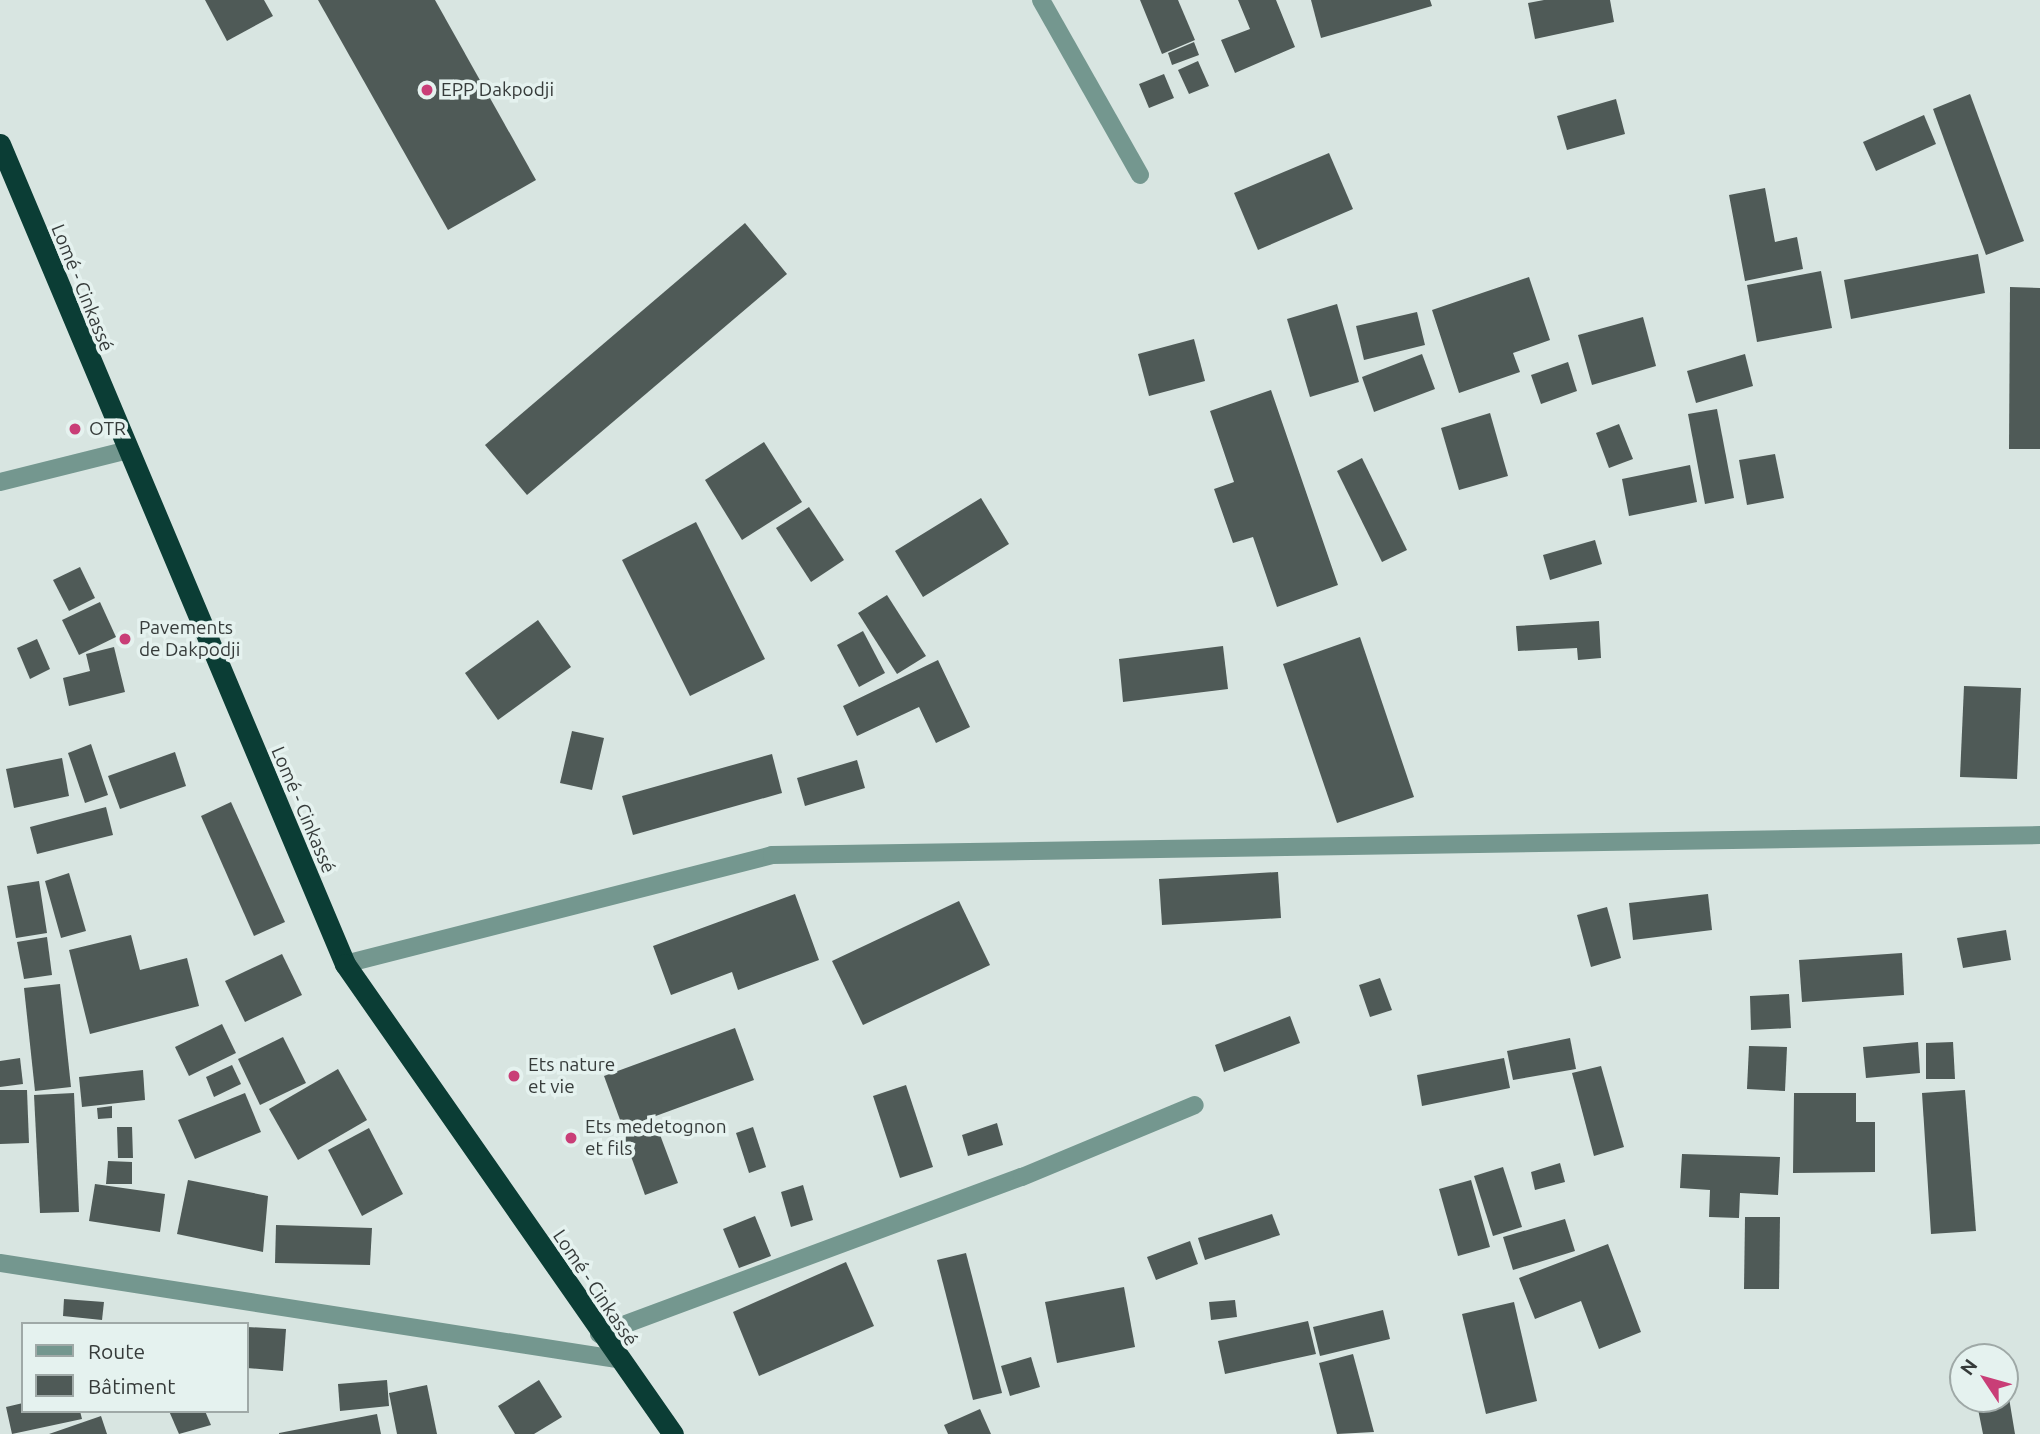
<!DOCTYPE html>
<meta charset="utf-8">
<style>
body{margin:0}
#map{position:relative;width:2040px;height:1434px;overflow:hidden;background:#d8e5e1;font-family:Ubuntu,sans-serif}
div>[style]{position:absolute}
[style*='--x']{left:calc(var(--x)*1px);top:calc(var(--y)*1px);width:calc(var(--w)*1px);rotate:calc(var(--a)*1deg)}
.building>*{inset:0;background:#4f5a57}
.minor>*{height:18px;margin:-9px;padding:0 9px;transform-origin:9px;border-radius:9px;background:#74978f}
.highway>*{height:21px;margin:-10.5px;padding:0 10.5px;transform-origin:10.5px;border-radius:10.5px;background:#0b3d35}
.dots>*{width:19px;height:19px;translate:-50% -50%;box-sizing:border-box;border:4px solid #e5f2ef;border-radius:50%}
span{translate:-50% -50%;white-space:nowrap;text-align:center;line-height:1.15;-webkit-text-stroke:7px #e5f2ef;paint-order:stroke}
.poi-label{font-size:19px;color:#363b3a}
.left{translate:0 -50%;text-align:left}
.street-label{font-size:19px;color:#363b3a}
.legend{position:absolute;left:21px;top:1322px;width:228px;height:91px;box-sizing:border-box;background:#e5f2ef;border:2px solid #9fa9a7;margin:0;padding:9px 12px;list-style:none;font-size:21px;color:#363b3a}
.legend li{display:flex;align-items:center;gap:14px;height:35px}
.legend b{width:35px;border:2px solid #9fa9a7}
.north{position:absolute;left:1949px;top:1343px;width:70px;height:70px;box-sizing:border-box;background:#e5f2ef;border:2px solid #9fa9a7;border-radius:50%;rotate:306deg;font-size:19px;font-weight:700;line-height:28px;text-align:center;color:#363b3a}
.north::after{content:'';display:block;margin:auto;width:24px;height:32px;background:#c93e77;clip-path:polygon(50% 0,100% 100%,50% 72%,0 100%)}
</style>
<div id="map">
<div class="building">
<i style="clip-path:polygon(205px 0,264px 0,273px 16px,227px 41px)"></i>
<i style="clip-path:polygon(318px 0,435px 0,536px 180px,448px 230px)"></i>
<i style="clip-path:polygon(1140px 0,1178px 0,1195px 40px,1162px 54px)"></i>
<i style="clip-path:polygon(1238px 0,1276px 0,1295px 47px,1235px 73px,1221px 40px,1250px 29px)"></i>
<i style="clip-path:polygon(1311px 0,1430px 0,1432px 6px,1321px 38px)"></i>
<i style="clip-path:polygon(1544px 0,1610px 0,1614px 22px,1535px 39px,1528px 3px)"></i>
<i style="clip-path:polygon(1194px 42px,1199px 55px,1172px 65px,1168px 53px)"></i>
<i style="clip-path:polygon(1198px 61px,1209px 86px,1189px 94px,1178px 70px)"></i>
<i style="clip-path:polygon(1164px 74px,1174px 98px,1149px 108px,1139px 84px)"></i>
<i style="clip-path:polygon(1970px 94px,2024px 241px,1986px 255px,1933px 109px)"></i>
<i style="clip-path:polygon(1616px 99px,1625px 134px,1567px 150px,1557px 116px)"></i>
<i style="clip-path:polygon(1924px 115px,1936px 144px,1876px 171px,1863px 142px)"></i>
<i style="clip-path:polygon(1329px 153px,1353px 209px,1258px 250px,1234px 193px)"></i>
<i style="clip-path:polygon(1765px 188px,1775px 242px,1797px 237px,1803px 269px,1745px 281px,1729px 195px)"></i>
<i style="clip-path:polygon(745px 223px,787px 274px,527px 495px,485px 445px)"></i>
<i style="clip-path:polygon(1978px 254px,1985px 293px,1851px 319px,1844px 280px)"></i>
<i style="clip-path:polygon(1821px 271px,1832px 328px,1757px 342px,1747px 285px)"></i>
<i style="clip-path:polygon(1529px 277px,1550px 340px,1513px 353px,1520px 372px,1459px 393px,1432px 310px)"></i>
<i style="clip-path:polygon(2010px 287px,2040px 288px,2040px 449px,2009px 449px)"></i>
<i style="clip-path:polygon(1337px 304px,1359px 382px,1310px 397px,1287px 319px)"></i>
<i style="clip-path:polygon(1417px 312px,1425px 345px,1364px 360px,1356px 326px)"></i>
<i style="clip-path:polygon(1643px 317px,1656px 366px,1592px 385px,1578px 335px)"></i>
<i style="clip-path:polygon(1194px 339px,1205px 381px,1149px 396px,1138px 354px)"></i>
<i style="clip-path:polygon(1422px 354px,1435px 389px,1374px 412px,1362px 377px)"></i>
<i style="clip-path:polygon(1745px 354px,1753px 386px,1696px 403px,1687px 371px)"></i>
<i style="clip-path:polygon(1568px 362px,1577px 391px,1541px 404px,1531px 375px)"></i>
<i style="clip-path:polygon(1271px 390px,1338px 585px,1277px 607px,1253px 537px,1233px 543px,1214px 489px,1234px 482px,1210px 411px)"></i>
<i style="clip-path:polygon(1717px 409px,1734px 498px,1705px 504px,1688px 414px)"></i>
<i style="clip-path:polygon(1490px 413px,1508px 476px,1459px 490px,1441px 428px)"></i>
<i style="clip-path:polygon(1619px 424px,1633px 459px,1609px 468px,1596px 433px)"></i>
<i style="clip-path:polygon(764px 442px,802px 502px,742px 540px,705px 480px)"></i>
<i style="clip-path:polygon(1775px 454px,1784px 498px,1747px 505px,1739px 460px)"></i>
<i style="clip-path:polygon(1362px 458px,1407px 550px,1382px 562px,1337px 471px)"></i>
<i style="clip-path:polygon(1690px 465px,1697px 502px,1629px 516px,1622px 479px)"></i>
<i style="clip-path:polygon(981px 498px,1009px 544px,923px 597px,895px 551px)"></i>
<i style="clip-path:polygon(809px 507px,844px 560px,811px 582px,776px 528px)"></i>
<i style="clip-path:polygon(696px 522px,765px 659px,690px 696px,622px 560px)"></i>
<i style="clip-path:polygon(1595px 540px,1602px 564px,1550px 580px,1543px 555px)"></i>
<i style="clip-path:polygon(80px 567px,95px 598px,69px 611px,53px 580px)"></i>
<i style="clip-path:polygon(887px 595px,926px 656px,897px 674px,858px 613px)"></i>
<i style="clip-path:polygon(100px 602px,116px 637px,79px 655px,62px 620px)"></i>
<i style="clip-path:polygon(538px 620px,571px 667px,498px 720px,465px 673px)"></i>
<i style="clip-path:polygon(1599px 621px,1601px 658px,1578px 660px,1577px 648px,1518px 651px,1516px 626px)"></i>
<i style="clip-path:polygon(863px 631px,885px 673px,859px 687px,837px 645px)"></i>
<i style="clip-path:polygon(1360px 637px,1414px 797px,1337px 823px,1283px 664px)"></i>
<i style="clip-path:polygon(37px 639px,50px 669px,30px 679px,17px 648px)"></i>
<i style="clip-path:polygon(1223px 646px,1228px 689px,1123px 702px,1119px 659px)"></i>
<i style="clip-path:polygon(114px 647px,125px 692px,69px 706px,63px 678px,90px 671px,86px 654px)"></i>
<i style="clip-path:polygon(938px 660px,970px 727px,936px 743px,919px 707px,857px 736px,843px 706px)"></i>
<i style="clip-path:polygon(1964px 686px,2021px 688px,2017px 779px,1960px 777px)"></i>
<i style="clip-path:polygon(572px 731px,604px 738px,592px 790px,560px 783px)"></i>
<i style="clip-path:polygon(91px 744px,108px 795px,85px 803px,68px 753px)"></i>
<i style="clip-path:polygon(175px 752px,186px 786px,120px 809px,108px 776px)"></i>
<i style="clip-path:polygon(772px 754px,782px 793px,633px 835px,622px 796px)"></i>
<i style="clip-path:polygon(62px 758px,69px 796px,14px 808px,6px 769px)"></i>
<i style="clip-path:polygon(857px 760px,865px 788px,805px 806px,797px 778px)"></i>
<i style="clip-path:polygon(231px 802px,285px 922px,254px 936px,201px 816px)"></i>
<i style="clip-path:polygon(106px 807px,113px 835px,37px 854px,30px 827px)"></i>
<i style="clip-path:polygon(1278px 872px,1281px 918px,1162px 925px,1159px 879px)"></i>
<i style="clip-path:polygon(69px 873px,86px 931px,61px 938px,45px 881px)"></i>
<i style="clip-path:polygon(39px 881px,47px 933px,16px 938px,7px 886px)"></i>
<i style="clip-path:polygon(795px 894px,819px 960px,738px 990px,732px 972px,671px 995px,653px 946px)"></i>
<i style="clip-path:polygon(1708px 894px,1712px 930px,1633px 940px,1629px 903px)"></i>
<i style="clip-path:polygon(959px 901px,990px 965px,863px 1025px,832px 961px)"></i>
<i style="clip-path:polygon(1607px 907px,1621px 958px,1591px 967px,1577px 915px)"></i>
<i style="clip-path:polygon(2006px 930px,2011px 960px,1963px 968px,1957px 938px)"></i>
<i style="clip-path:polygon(131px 935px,140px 970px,187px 958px,199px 1006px,90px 1034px,69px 950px)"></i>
<i style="clip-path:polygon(47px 937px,52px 975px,24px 979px,17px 942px)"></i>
<i style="clip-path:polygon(1902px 953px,1904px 995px,1802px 1002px,1799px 960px)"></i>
<i style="clip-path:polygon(282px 954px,302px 995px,245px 1022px,225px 981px)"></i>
<i style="clip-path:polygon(1380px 978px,1392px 1010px,1370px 1017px,1359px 985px)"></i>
<i style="clip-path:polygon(60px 984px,71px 1087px,35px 1091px,24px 988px)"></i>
<i style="clip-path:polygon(1789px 994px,1791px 1028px,1751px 1030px,1750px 996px)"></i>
<i style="clip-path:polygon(1290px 1016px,1300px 1043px,1224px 1072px,1215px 1045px)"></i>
<i style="clip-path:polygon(222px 1024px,236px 1053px,189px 1076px,175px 1047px)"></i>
<i style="clip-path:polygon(735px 1028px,754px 1080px,623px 1128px,604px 1076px)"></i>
<i style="clip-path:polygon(283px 1037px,306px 1083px,260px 1105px,238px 1059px)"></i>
<i style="clip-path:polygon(1570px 1038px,1576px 1069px,1513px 1080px,1507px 1051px)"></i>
<i style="clip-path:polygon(1918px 1042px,1920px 1073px,1866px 1078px,1863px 1047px)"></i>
<i style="clip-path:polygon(1953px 1042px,1955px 1079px,1926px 1079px,1926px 1043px)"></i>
<i style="clip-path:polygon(1749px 1046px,1787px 1047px,1785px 1091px,1747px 1089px)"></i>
<i style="clip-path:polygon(20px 1058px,23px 1084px,0 1087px,0 1061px)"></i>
<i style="clip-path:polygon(1504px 1058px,1510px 1088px,1422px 1106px,1417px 1075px)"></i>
<i style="clip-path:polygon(232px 1065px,241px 1084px,214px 1097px,206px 1077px)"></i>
<i style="clip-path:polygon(1601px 1066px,1624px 1147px,1594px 1156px,1572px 1073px)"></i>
<i style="clip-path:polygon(338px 1069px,367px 1120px,298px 1160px,269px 1109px)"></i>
<i style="clip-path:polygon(143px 1070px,145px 1100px,82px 1107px,79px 1077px)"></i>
<i style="clip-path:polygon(906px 1085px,933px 1167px,900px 1178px,873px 1096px)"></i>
<i style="clip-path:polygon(0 1090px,27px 1090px,29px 1143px,0 1144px)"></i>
<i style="clip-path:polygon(1965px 1090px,1976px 1231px,1931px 1234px,1922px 1093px)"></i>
<i style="clip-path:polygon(74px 1093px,79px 1212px,40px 1213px,34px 1095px)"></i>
<i style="clip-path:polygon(245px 1093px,261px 1132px,195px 1159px,178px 1120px)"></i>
<i style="clip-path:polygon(1794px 1093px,1856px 1093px,1856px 1122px,1875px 1122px,1875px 1172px,1793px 1173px)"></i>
<i style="clip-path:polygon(112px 1106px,112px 1118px,98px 1119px,97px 1108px)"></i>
<i style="clip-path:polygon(997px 1123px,1003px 1145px,968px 1156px,962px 1135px)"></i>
<i style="clip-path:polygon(656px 1124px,678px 1183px,645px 1195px,624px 1137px)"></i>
<i style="clip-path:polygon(117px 1127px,132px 1127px,133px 1158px,118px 1158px)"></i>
<i style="clip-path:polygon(753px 1127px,766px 1167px,749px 1173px,736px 1133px)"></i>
<i style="clip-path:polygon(369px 1128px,403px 1194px,362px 1216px,328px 1150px)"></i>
<i style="clip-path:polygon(1682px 1154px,1780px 1157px,1778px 1195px,1740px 1193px,1739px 1218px,1709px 1217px,1710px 1190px,1680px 1188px)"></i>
<i style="clip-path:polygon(108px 1161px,132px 1162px,132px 1184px,106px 1184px)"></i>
<i style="clip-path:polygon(1560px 1163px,1565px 1182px,1535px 1190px,1531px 1172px)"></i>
<i style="clip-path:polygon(1503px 1167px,1522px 1227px,1493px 1236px,1474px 1176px)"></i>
<i style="clip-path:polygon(188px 1180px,268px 1196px,263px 1252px,177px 1234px)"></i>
<i style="clip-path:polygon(1471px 1180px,1490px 1247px,1458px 1256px,1439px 1189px)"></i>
<i style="clip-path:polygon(95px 1184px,165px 1194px,160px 1232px,89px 1221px)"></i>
<i style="clip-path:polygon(803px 1185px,813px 1220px,791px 1227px,781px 1192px)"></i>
<i style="clip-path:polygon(1272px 1214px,1280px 1235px,1205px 1260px,1198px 1238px)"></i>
<i style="clip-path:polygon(755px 1216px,771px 1256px,739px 1268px,723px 1229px)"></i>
<i style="clip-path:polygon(1745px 1217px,1780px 1217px,1779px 1289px,1744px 1289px)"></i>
<i style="clip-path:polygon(1565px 1219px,1575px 1251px,1513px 1270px,1503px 1237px)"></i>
<i style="clip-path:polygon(276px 1225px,372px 1228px,370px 1265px,275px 1263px)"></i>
<i style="clip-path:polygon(1190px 1241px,1198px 1264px,1156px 1280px,1147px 1257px)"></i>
<i style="clip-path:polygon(1608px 1244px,1641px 1332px,1599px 1349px,1581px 1301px,1535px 1319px,1519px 1278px)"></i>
<i style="clip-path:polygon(966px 1253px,1002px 1393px,973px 1400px,937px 1260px)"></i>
<i style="clip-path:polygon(846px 1262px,874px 1326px,759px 1376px,733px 1312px)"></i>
<i style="clip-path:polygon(1124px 1287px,1135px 1347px,1057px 1363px,1045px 1302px)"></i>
<i style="clip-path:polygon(64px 1299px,104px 1302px,102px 1320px,63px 1316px)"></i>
<i style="clip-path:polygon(1235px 1300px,1237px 1317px,1211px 1320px,1209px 1302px)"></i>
<i style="clip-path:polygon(1514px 1302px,1537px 1401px,1486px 1414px,1462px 1314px)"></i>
<i style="clip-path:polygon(1383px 1310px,1390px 1339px,1320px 1356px,1313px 1327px)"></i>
<i style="clip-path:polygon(1308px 1321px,1316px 1354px,1225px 1374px,1218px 1341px)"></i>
<i style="clip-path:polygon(247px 1327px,286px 1329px,283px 1371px,247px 1368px)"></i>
<i style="clip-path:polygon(1353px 1354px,1374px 1432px,1337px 1434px,1319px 1363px)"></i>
<i style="clip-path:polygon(1031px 1357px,1040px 1387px,1010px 1396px,1001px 1366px)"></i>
<i style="clip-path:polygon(387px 1380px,389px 1406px,340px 1411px,338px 1384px)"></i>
<i style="clip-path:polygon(539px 1380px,562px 1417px,534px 1434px,515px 1434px,498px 1406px)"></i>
<i style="clip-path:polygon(427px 1385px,437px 1434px,397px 1434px,389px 1393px)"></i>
<i style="clip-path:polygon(2008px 1392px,2015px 1434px,1983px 1434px,1976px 1399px,2005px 1399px)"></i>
<i style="clip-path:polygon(23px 1403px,23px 1411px,80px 1411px,82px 1419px,12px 1434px,6px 1407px)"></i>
<i style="clip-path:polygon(980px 1409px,991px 1434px,948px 1434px,944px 1425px)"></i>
<i style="clip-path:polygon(169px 1411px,205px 1411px,211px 1425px,179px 1434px)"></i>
<i style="clip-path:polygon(377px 1414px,381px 1434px,279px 1434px,279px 1433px)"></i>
<i style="clip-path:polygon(101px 1416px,107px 1434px,49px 1434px)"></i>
</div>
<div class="minor">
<i style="--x:1041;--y:0;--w:201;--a:60.5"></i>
<i style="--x:0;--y:482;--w:128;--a:-14"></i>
<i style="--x:345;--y:964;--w:441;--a:-14.3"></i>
<i style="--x:772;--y:855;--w:1268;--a:-0.9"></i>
<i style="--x:0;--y:1263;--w:623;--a:8.86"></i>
<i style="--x:599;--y:1334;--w:451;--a:-20.4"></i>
<i style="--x:1022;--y:1177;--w:187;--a:-22.6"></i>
</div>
<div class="highway">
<i style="--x:0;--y:144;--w:890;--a:67.18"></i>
<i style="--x:345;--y:964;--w:573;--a:55.09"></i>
</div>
<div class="dots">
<i style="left:427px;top:90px;background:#c93e77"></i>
<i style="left:75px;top:429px;background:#c93e77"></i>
<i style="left:125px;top:639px;background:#c93e77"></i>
<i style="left:514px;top:1076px;background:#c93e77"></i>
<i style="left:571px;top:1138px;background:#c93e77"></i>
</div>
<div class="poi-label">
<span class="left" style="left:441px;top:90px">EPP Dakpodji</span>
<span class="left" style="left:89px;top:429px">OTR</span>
<span class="left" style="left:139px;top:639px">Pavements<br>de Dakpodji</span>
<span class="left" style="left:528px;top:1076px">Ets nature<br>et vie</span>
<span class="left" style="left:585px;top:1138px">Ets medetognon<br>et fils</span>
</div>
<div class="street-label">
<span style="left:82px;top:288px;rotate:68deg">Lomé - Cinkassé</span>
<span style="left:303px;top:810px;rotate:67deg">Lomé - Cinkassé</span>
<span style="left:595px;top:1288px;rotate:56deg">Lomé - Cinkassé</span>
</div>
<ul class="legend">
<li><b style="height:9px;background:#74978f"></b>Route</li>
<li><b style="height:19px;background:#4f5a57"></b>Bâtiment</li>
</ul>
<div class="north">N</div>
</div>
